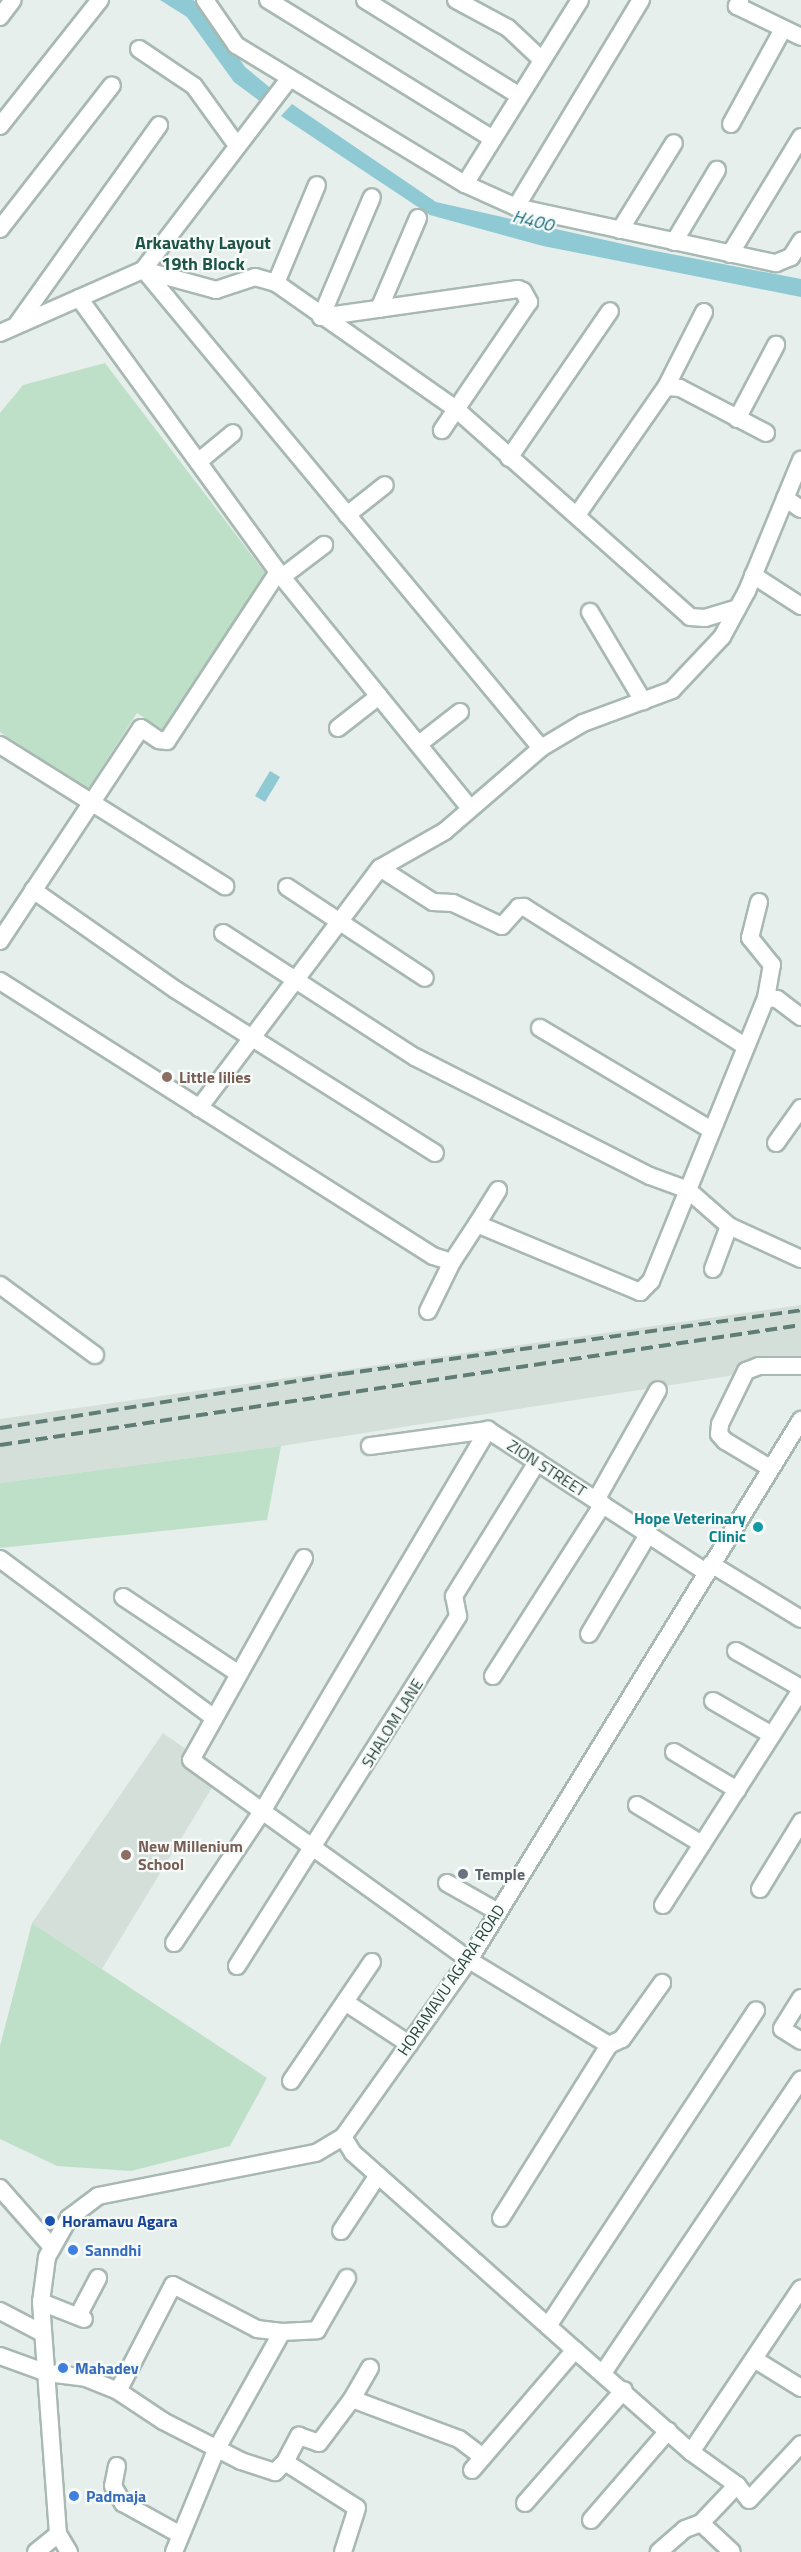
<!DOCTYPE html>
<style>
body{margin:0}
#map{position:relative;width:801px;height:2552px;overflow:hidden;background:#e6efeb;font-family:"Titillium Web",sans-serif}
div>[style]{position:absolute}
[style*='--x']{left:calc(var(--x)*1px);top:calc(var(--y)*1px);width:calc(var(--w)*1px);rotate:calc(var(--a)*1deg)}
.built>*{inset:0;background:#d4dfda}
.green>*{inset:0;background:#bfe0c8}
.water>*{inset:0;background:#8ec9d4}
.roads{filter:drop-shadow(2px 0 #a8b8b2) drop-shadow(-2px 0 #a8b8b2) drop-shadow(0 2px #a8b8b2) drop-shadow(0 -2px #a8b8b2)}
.minor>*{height:16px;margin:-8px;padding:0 8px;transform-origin:8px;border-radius:8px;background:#fff}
.rail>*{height:4px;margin-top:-2px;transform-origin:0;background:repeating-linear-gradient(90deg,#5f7d75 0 12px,transparent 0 18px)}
.dots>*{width:16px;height:16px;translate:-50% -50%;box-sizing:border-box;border:3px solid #f7fbf9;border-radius:50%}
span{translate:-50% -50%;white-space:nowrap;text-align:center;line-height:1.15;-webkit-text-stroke:4.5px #f7fbf9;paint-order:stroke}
.education-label{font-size:16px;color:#785e54;font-weight:700}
.left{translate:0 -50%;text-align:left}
.street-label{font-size:16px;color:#24423a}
.culture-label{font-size:16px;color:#0d838f;font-weight:700}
.right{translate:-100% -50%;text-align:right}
.worship-label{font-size:16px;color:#5b616d;font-weight:700}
.transit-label{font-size:16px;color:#164399;font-weight:700}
.shop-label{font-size:16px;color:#366cbe;font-weight:700}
.water-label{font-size:18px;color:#1c6f80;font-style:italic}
.neighbourhood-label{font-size:18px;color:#1f5548;font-weight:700}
</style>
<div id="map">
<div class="built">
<i style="clip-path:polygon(801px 1305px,801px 1360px,759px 1361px,729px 1376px,281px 1446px,0 1483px,0 1419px)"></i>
<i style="clip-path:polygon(163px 1733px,190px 1752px,182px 1765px,213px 1786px,102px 1969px,32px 1923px)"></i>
</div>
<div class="green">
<i style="clip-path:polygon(105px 363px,266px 574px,165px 731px,137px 713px,88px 789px,0 732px,0 413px,23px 385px)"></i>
<i style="clip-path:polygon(281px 1446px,267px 1520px,0 1548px,0 1483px)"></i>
<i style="clip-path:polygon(32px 1923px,267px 2078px,230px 2146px,131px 2171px,57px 2166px,0 2139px,0 2046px)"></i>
</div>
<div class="water">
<i style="clip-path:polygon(160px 0,193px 0,202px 6px,245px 67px,273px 90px,261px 102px,234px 82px,187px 17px)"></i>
<i style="clip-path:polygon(292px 104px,436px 202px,645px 249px,801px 279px,801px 297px,543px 246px,430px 215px,281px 116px)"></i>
<i style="clip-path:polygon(270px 771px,280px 777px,265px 802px,255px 796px)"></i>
</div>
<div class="roads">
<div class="minor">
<i style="--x:205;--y:0;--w:55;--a:55.4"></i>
<i style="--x:236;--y:45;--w:268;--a:31.3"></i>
<i style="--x:465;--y:184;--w:56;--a:24.3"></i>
<i style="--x:516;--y:207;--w:242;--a:-58.9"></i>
<i style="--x:268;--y:0;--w:264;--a:31.7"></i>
<i style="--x:365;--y:0;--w:180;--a:31.8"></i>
<i style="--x:456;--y:0;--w:59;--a:28.3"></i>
<i style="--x:508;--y:28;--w:47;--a:43.3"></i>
<i style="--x:740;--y:0;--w:7;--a:117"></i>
<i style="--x:737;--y:6;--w:71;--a:25.8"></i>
<i style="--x:0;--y:17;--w:21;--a:-53"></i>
<i style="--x:139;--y:49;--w:66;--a:33.9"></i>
<i style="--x:194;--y:86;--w:72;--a:54.1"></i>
<i style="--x:731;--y:124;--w:108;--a:-61.3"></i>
<i style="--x:0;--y:126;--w:161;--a:-51.6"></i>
<i style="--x:465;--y:184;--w:217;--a:-58"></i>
<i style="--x:516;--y:207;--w:266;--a:12.2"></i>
<i style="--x:776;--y:263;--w:16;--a:-22"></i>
<i style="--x:791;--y:257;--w:19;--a:-58"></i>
<i style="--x:0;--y:229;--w:182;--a:-52.1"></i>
<i style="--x:620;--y:230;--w:102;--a:-58.2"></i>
<i style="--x:674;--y:242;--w:84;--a:-59.2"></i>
<i style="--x:730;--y:254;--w:137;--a:-58.7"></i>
<i style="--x:143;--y:270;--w:76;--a:15.3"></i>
<i style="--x:216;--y:290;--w:41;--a:-18.4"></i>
<i style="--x:255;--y:277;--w:22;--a:16"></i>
<i style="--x:276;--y:283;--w:220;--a:35"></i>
<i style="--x:456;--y:409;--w:313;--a:41.6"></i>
<i style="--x:690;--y:617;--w:15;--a:4"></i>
<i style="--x:705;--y:618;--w:34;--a:-17"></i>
<i style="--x:144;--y:270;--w:621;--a:50.29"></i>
<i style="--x:276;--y:283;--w:106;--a:-67.3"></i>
<i style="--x:79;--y:298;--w:339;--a:54"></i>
<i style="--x:278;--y:572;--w:304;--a:50.9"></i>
<i style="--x:379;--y:309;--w:99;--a:-66.8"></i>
<i style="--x:321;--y:317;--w:199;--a:-8.1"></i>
<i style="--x:518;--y:289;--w:5;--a:22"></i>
<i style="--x:523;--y:291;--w:13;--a:61"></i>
<i style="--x:529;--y:302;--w:155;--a:124.2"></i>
<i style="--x:321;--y:317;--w:130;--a:-67"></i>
<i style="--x:18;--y:323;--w:243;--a:-54.5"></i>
<i style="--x:0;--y:333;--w:156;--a:-23.8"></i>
<i style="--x:143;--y:270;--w:240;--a:-52.6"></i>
<i style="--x:666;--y:387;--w:84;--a:-63.1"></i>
<i style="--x:737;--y:419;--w:84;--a:-62.2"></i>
<i style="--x:509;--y:458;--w:178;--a:-55.5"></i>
<i style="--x:198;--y:462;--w:45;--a:-39.6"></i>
<i style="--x:785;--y:498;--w:19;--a:35"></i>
<i style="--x:347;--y:515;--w:48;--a:-38.3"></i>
<i style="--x:577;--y:515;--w:156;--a:-55.2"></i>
<i style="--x:666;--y:387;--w:14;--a:4"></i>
<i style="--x:680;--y:388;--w:97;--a:27.6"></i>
<i style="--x:753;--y:575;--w:57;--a:32.9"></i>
<i style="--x:282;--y:577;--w:53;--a:-37.3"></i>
<i style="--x:590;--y:612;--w:104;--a:59.2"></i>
<i style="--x:338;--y:728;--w:52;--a:-38"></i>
<i style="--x:419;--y:744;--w:52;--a:-38"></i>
<i style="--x:0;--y:745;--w:266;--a:32.1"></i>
<i style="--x:380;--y:868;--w:63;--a:32.7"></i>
<i style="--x:433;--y:902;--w:20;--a:3"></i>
<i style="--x:453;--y:903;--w:54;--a:25.1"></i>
<i style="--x:502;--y:926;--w:25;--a:-48"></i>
<i style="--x:519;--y:907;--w:5;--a:0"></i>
<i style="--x:524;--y:907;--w:261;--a:32.2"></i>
<i style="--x:287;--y:887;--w:165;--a:33.4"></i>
<i style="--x:33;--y:890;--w:174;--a:35"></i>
<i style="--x:176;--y:990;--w:306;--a:32.2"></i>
<i style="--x:223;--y:933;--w:229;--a:32.9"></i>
<i style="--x:415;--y:1057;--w:263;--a:26.9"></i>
<i style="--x:650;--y:1176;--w:40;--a:20.2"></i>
<i style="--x:688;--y:1190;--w:55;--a:41.3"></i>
<i style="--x:729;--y:1226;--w:79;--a:24.6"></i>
<i style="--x:0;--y:941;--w:255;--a:-56.5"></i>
<i style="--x:141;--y:728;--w:22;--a:34"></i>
<i style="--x:159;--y:740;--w:8;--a:7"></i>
<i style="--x:167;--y:741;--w:202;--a:-56.7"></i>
<i style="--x:0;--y:981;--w:513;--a:32.42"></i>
<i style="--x:433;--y:1256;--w:20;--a:18"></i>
<i style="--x:452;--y:1262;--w:45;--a:-56.7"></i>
<i style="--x:477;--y:1224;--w:177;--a:22.6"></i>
<i style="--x:640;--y:1292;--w:16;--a:-45"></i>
<i style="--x:651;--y:1281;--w:305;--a:-67.9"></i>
<i style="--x:766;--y:998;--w:34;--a:-80"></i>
<i style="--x:772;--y:965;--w:35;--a:-129"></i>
<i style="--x:750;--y:938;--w:37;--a:-76"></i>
<i style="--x:766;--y:998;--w:11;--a:5"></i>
<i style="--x:777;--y:999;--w:30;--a:37"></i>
<i style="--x:540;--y:1028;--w:199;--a:30.8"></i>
<i style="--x:199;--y:1108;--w:301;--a:-53"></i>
<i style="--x:380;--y:868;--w:75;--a:-29.6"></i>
<i style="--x:445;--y:831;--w:127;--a:-40.8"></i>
<i style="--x:541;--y:748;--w:49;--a:-30.8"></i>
<i style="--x:583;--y:723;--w:95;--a:-20.3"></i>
<i style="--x:672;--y:690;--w:73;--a:-46.7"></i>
<i style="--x:722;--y:637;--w:52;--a:-61.5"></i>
<i style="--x:747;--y:591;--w:142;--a:-67.6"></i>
<i style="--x:776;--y:1143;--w:43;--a:-54.5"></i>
<i style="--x:477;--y:1224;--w:40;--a:-58"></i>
<i style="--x:713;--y:1269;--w:46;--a:-69.6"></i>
<i style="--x:0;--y:1285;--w:118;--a:36.4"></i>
<i style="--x:428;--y:1311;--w:55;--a:-63.9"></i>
<i style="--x:370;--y:1446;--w:119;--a:-7.7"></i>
<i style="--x:488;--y:1430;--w:260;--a:33.1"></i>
<i style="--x:770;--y:1468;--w:52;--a:-149"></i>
<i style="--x:725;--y:1441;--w:9;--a:-131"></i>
<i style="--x:719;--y:1434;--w:10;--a:-84"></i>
<i style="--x:720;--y:1424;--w:59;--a:-63.9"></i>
<i style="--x:746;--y:1371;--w:14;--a:-21"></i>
<i style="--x:759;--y:1366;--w:42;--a:0"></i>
<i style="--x:596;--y:1500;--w:126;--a:-60.6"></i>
<i style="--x:304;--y:1558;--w:231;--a:119.2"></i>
<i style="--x:191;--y:1760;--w:342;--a:35.7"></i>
<i style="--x:469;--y:1960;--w:164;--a:31.3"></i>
<i style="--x:0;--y:1559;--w:267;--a:36.6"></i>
<i style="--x:711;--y:1564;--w:105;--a:31.4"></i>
<i style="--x:123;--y:1597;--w:139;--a:33.6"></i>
<i style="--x:589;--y:1634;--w:117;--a:-59.3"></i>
<i style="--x:736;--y:1651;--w:75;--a:29.6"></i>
<i style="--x:493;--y:1676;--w:204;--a:-57.4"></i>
<i style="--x:713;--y:1701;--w:68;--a:30"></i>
<i style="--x:674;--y:1752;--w:74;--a:31.1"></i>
<i style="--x:637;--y:1805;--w:76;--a:31"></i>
<i style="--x:447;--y:1883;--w:59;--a:29.6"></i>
<i style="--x:760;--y:1889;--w:79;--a:-58.5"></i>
<i style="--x:663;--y:1905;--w:255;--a:-57.3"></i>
<i style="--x:174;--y:1943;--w:160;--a:-56.2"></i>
<i style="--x:263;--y:1810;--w:442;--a:-59.4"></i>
<i style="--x:237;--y:1966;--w:414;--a:-57.7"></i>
<i style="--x:458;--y:1616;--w:20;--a:-101"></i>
<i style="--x:454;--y:1596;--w:158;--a:-58.2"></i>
<i style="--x:801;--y:1998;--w:36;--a:122"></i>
<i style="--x:782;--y:2029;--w:22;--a:32"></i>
<i style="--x:345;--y:2002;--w:77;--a:33.3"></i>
<i style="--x:291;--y:2081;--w:144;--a:-55.8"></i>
<i style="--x:343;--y:2137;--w:19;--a:58"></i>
<i style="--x:353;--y:2153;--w:297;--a:41.6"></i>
<i style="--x:575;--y:2350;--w:154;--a:41.3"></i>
<i style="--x:691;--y:2452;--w:57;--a:35.7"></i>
<i style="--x:737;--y:2485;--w:52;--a:133.5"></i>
<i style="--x:701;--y:2523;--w:17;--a:159"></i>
<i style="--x:685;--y:2529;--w:35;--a:139"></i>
<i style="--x:0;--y:2188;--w:79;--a:48.6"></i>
<i style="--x:501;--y:2218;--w:204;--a:-58"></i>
<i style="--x:609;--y:2045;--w:14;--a:-25"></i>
<i style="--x:622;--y:2039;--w:69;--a:-54.5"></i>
<i style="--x:341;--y:2231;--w:67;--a:-56.5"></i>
<i style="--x:41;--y:2302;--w:46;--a:21.6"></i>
<i style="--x:0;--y:2311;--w:47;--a:27.6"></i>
<i style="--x:78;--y:2316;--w:43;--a:-62.2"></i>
<i style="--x:548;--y:2326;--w:378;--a:-56.6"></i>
<i style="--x:0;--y:2356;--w:50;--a:19.9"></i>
<i style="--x:47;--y:2373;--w:39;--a:7"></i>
<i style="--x:86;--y:2378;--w:35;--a:22"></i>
<i style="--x:118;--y:2391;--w:54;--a:33.7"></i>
<i style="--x:163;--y:2421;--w:88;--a:27.1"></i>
<i style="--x:241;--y:2461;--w:36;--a:18"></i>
<i style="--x:275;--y:2472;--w:14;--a:-45"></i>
<i style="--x:285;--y:2462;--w:85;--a:32.6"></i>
<i style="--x:357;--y:2508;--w:46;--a:107.7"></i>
<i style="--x:754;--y:2359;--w:55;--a:31.7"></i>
<i style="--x:603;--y:2373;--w:354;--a:-56"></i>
<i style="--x:118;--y:2391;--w:119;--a:-62.6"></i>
<i style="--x:173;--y:2285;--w:95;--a:27.6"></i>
<i style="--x:257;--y:2329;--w:25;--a:7"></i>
<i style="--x:352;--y:2399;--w:36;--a:-60"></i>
<i style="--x:691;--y:2452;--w:197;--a:-56.1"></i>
<i style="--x:285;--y:2462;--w:30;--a:-62"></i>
<i style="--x:299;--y:2436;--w:21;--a:19"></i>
<i style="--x:319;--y:2443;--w:55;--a:-53.1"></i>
<i style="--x:352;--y:2399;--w:114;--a:20.5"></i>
<i style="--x:459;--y:2439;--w:30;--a:37"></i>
<i style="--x:117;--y:2466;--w:20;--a:101"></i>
<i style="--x:113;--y:2486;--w:20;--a:60"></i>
<i style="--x:123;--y:2503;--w:66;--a:28.9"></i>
<i style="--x:472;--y:2470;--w:158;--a:-49.4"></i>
<i style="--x:737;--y:2485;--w:19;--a:51"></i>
<i style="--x:749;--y:2500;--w:76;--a:-47.1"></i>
<i style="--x:525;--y:2503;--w:150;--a:-48.8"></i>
<i style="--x:591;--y:2520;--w:118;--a:-49.1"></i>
<i style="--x:701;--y:2523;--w:42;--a:43.1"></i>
<i style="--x:36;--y:2552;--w:28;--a:-39"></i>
<i style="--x:69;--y:2552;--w:21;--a:-121"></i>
<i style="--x:58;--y:2534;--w:233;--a:-94.2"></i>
<i style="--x:41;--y:2302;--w:45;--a:-82.4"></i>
<i style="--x:47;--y:2257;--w:45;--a:-60.6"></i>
<i style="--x:69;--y:2218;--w:36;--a:-37"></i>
<i style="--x:98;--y:2196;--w:222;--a:-11.2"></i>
<i style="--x:316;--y:2153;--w:31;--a:-31"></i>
<i style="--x:343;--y:2137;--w:217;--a:-54.6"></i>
<i style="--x:469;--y:1960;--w:634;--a:-58.42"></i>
<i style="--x:174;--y:2552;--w:110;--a:-67.6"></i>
<i style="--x:216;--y:2450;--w:135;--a:-60.8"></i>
<i style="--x:282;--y:2332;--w:35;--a:-3"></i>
<i style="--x:317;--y:2330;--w:60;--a:-60"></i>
</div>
</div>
<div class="rail">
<i style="--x:0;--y:1428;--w:346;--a:-9"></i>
<i style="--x:342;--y:1374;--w:463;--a:-7.9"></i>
<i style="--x:0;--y:1445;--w:810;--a:-8.52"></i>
</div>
<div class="dots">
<i style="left:167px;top:1077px;background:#8d6e63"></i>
<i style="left:758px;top:1527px;background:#0f9aa8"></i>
<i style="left:126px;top:1855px;background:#8d6e63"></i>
<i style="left:463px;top:1874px;background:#6b7280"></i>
<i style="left:50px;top:2221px;background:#1a4fb4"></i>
<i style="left:73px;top:2250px;background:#3f7fe0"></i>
<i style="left:63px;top:2368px;background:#3f7fe0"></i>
<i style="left:74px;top:2496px;background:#3f7fe0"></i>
</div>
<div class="education-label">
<span class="left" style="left:179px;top:1077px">Little lilies</span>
<span class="left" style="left:138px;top:1855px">New Millenium<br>School</span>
</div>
<div class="street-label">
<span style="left:547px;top:1468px;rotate:33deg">ZION STREET</span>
<span style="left:392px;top:1723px;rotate:-58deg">SHALOM LANE</span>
<span style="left:451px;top:1980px;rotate:-56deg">HORAMAVU AGARA ROAD</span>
</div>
<div class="culture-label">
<span class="right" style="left:746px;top:1527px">Hope Veterinary<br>Clinic</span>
</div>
<div class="worship-label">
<span class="left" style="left:475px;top:1874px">Temple</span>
</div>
<div class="transit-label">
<span class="left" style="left:62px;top:2221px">Horamavu Agara</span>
</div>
<div class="shop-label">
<span class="left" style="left:85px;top:2250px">Sanndhi</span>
<span class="left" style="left:75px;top:2368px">Mahadev</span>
<span class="left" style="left:86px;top:2496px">Padmaja</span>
</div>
<div class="water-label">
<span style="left:533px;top:221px;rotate:14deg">H400</span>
</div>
<div class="neighbourhood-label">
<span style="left:203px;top:254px">Arkavathy Layout<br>19th Block</span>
</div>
</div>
